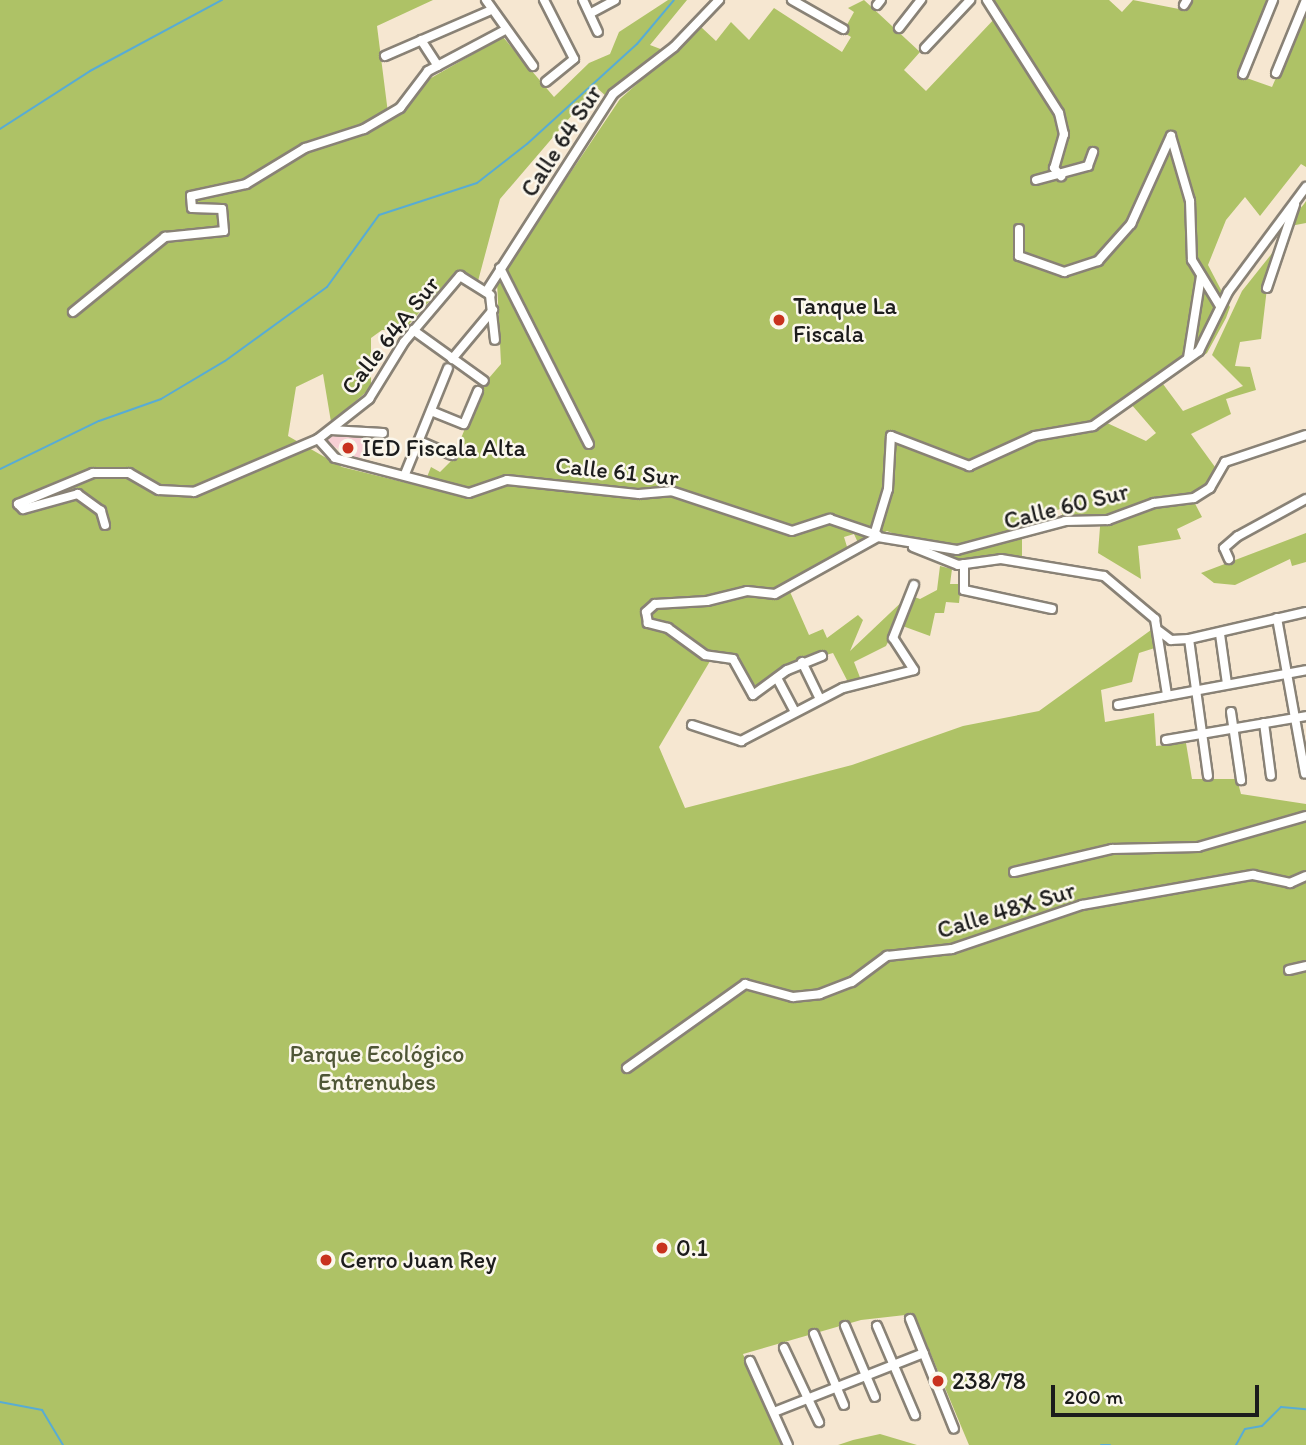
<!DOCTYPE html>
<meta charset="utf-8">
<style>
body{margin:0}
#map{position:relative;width:1306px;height:1445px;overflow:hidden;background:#f6e7d1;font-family:Itim,sans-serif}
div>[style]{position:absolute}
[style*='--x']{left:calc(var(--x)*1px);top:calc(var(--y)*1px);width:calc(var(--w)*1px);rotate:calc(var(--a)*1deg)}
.built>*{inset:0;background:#f7cfd4}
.green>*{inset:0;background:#aec266}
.stream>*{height:2px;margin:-1px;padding:0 1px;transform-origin:1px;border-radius:1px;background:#58acd4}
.roads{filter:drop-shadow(2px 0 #898276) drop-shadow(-2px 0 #898276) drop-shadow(0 2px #898276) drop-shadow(0 -2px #898276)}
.street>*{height:8px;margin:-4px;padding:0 4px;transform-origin:4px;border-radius:4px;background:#fff}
.dots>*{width:19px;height:19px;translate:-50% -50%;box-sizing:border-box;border:4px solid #fbf7ec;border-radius:50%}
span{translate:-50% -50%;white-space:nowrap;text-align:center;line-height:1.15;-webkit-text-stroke:5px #fbf7ec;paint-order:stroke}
.street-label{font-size:24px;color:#1c1c1c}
.poi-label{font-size:24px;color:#1c1c1c}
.left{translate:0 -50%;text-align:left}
.park-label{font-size:24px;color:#4f5636}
.scale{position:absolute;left:1051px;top:1385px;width:208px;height:32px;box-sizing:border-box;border:4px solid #1c1c1c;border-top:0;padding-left:9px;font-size:21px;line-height:24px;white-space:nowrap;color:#1c1c1c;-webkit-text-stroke:5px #fbf7ec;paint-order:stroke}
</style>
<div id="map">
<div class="built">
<i style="clip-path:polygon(338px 432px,368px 436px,358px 461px,325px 441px)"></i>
</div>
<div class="green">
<i style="clip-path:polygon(evenodd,0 0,433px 0,377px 26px,389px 121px,431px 78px,503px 37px,554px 97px,589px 63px,610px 54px,619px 32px,668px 0,687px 0,650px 45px,663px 50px,607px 97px,596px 87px,500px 199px,478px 281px,457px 270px,403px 331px,382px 330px,371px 338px,371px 388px,331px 422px,323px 374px,296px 387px,288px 436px,342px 467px,423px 487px,431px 467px,440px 472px,452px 460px,483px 385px,501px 364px,497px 282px,620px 99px,701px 27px,716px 41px,731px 22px,749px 40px,774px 8px,842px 52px,851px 37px,843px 32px,854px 12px,848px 8px,864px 0,920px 52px,904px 70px,926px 91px,998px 15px,986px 0,1109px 0,1122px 12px,1133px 0,1184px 10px,1190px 0,1269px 0,1238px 75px,1272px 87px,1306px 8px,1306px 167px,1301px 164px,1260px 216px,1245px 197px,1226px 220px,1208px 265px,1230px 307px,1226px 318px,1207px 353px,1163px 384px,1183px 411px,1243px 386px,1212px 355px,1242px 291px,1289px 232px,1267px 288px,1261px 339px,1240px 342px,1235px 366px,1250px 367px,1256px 390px,1226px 399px,1231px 414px,1191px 434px,1215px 467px,1205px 487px,1190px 494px,1202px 517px,1177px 529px,1181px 539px,1138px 546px,1141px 579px,1098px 553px,1101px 514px,1063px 517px,1060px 509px,1022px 523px,1022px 558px,961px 561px,887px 531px,859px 545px,854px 534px,844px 537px,848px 550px,787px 585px,809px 635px,823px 629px,827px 638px,858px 615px,863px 620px,850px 651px,909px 595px,920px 599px,937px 590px,940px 566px,952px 569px,950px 584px,961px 584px,959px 603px,946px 602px,944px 613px,935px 613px,930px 636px,897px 624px,886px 646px,854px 662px,861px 680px,849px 684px,833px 653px,801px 662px,757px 687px,741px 669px,739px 656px,716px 651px,659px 747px,685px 808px,852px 765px,963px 726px,1039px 711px,1151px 630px,1161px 646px,1139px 653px,1132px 682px,1101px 690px,1105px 722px,1154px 713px,1156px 746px,1186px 743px,1192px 779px,1237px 779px,1241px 794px,1306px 804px,1306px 1445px,969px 1445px,914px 1314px,861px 1320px,743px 1354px,781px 1445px,0 1445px,0 0,1131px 404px,1156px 433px,1146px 441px,1107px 423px,1131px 404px)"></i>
<i style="clip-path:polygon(1306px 201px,1306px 223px,1285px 227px,1304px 204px)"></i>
<i style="clip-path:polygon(1306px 533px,1306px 562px,1292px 566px,1290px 559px,1235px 585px,1214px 583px,1201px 573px)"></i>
<i style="clip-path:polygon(880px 1434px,917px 1445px,838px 1445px,853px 1440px)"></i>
</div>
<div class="stream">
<i style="--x:0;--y:129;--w:107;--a:-32.8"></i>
<i style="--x:90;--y:71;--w:150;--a:-28.3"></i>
<i style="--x:0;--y:469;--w:110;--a:-25.9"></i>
<i style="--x:99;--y:421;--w:66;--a:-19.5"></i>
<i style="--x:161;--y:399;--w:74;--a:-30.7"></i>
<i style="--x:225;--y:361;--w:126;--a:-36"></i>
<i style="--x:327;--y:287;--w:89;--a:-54.2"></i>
<i style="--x:379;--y:215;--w:103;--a:-18.1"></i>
<i style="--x:477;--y:183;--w:63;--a:-38"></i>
<i style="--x:527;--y:144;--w:149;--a:-42.3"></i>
<i style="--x:637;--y:44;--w:57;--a:-49.9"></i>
<i style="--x:0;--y:1402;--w:43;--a:10.8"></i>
<i style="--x:42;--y:1410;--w:41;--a:59"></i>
<i style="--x:1101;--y:1445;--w:9;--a:0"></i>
<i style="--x:1236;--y:1445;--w:18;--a:-61"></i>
<i style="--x:1245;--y:1429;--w:17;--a:-10"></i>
<i style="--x:1262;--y:1426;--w:27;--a:-45"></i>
<i style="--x:1281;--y:1407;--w:25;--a:5"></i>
</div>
<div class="roads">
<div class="street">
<i style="--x:486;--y:0;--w:81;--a:54.5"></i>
<i style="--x:544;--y:0;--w:66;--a:63"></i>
<i style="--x:574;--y:59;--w:36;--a:141"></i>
<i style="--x:583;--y:0;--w:35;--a:65"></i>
<i style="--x:792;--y:0;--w:59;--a:29.6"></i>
<i style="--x:987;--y:0;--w:134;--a:57.5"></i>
<i style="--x:1059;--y:113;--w:22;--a:77"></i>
<i style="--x:1064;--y:134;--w:35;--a:106"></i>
<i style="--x:1054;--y:168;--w:11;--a:49"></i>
<i style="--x:877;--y:5;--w:6;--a:-51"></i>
<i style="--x:1184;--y:5;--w:6;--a:-59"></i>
<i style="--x:591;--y:13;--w:27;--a:-28"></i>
<i style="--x:899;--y:28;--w:36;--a:-52"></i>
<i style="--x:421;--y:40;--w:31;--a:57"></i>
<i style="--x:925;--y:48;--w:66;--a:-46.8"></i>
<i style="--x:385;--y:56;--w:113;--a:-23.4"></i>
<i style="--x:1276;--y:73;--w:79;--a:-67.7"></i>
<i style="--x:1243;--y:74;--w:80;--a:-67.9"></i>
<i style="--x:1036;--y:180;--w:54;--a:-15.1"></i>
<i style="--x:1088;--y:166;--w:15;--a:-70"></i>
<i style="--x:1019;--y:229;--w:27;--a:90"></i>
<i style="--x:1019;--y:256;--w:48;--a:19.6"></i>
<i style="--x:1064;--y:272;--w:36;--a:-18"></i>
<i style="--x:1098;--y:261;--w:50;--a:-48.3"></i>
<i style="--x:1131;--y:224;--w:97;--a:-65.6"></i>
<i style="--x:1171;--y:136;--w:68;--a:73.7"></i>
<i style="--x:1190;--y:201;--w:59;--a:88.1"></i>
<i style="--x:1192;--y:260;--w:54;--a:58.7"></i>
<i style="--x:500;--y:268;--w:197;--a:63.2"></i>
<i style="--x:1267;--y:288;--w:88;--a:-71.4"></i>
<i style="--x:486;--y:292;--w:235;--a:-57.3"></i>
<i style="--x:613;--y:94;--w:77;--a:-37.6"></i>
<i style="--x:674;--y:47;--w:65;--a:-46.2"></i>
<i style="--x:73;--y:312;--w:119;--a:-39.2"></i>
<i style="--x:165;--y:237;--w:59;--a:-5.8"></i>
<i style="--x:224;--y:231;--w:22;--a:-95"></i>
<i style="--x:222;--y:209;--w:30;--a:-178"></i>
<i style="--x:192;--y:208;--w:12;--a:-95"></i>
<i style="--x:191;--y:196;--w:56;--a:-12.3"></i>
<i style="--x:246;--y:184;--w:69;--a:-31.4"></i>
<i style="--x:305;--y:148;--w:62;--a:-17.9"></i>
<i style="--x:364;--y:129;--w:42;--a:-30.3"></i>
<i style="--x:400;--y:108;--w:46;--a:-52.9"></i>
<i style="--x:428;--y:71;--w:87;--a:-28"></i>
<i style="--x:413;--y:330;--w:87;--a:35.7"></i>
<i style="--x:1188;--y:358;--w:83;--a:-81"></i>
<i style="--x:452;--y:359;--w:64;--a:-50.1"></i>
<i style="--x:431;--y:411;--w:35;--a:22"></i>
<i style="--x:464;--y:424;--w:36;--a:-67"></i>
<i style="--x:331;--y:430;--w:52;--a:3.3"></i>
<i style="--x:318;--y:439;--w:25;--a:48"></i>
<i style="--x:335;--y:458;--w:138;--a:14.6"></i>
<i style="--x:469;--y:493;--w:40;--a:-18.9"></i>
<i style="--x:507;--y:480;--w:133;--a:6.1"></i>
<i style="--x:639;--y:494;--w:32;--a:-5"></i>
<i style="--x:671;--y:491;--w:127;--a:18.3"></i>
<i style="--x:792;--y:531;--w:40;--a:-18"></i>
<i style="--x:830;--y:519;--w:50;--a:18.8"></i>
<i style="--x:419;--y:441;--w:36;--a:23"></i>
<i style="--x:405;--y:474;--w:114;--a:-67.9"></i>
<i style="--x:105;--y:525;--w:15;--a:-106"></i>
<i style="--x:101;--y:511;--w:29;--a:-144"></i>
<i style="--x:78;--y:494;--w:57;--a:164.7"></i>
<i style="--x:23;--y:509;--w:7;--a:-135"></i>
<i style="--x:18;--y:504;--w:81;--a:-22.5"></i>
<i style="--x:93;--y:473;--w:36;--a:0"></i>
<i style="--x:129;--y:473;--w:34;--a:30"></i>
<i style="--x:159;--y:490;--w:35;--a:3"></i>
<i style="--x:194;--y:492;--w:135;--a:-23.1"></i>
<i style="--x:318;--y:439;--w:65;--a:-38.1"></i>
<i style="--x:369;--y:399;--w:67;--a:-58.4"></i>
<i style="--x:404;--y:342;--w:87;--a:-49.7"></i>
<i style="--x:460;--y:276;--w:36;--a:32"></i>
<i style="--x:490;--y:295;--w:45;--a:83.7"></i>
<i style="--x:875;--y:532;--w:45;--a:-73.2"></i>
<i style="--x:888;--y:489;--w:53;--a:-86.8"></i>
<i style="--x:891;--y:436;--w:84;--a:21"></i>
<i style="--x:969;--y:466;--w:72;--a:-24.4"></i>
<i style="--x:1035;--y:436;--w:59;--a:-9.8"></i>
<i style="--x:1093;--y:426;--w:130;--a:-35.3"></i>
<i style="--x:1199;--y:351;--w:66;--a:-63.8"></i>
<i style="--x:1228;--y:292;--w:131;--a:-53.4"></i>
<i style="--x:913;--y:547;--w:48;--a:21.8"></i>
<i style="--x:958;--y:565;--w:43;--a:-7.9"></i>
<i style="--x:1001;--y:559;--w:104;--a:9.4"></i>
<i style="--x:1104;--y:576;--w:67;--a:40.1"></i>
<i style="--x:1155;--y:619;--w:77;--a:81"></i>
<i style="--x:1229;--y:559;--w:12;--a:-114"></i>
<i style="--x:1224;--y:548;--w:18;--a:-41"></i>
<i style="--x:1238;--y:536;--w:77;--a:-28.6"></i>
<i style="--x:964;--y:564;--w:26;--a:90"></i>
<i style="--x:964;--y:590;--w:90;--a:12.2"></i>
<i style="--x:1277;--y:618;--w:158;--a:79.8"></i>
<i style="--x:1159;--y:631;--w:15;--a:37"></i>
<i style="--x:1171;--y:640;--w:18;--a:-3"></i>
<i style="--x:1189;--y:639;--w:120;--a:-13"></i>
<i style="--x:1220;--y:634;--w:50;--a:82"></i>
<i style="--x:1189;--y:639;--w:138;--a:82.1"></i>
<i style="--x:822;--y:656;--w:38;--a:158"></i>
<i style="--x:787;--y:670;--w:42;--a:143.7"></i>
<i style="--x:753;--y:695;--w:41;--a:-119.1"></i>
<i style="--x:733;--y:659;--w:28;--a:-172"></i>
<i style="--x:705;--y:655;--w:46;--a:-143.9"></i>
<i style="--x:668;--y:628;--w:21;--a:-166"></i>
<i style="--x:648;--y:623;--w:11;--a:-100"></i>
<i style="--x:646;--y:612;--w:12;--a:-42"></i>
<i style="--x:655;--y:604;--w:52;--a:-3.3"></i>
<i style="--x:707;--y:601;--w:41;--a:-14"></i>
<i style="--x:747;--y:591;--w:28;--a:6"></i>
<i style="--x:775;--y:594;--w:118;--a:-29"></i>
<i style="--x:878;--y:537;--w:80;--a:9.3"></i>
<i style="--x:957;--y:550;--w:112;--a:-15"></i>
<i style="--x:1065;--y:521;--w:43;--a:-1.3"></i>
<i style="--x:1108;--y:520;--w:49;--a:-20.3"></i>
<i style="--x:1154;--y:503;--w:40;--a:-7.1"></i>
<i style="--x:1194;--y:498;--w:19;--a:-32"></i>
<i style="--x:1210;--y:488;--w:30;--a:-60"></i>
<i style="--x:1225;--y:462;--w:85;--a:-18.4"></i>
<i style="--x:802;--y:662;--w:41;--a:64.1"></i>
<i style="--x:777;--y:678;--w:36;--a:62"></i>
<i style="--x:1118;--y:705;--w:191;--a:-10.5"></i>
<i style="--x:1231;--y:712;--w:69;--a:81.6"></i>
<i style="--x:1264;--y:723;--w:53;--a:82.5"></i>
<i style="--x:692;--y:725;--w:52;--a:18.1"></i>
<i style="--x:741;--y:741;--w:115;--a:-27.5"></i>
<i style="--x:843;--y:688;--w:73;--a:-14.2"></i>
<i style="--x:914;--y:670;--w:38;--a:-123"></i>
<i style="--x:893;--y:638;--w:57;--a:-68.4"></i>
<i style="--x:1166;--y:740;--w:142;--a:-9.7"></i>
<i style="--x:1014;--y:872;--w:101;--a:-13.2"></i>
<i style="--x:1112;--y:849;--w:86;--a:-1.3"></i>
<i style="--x:1198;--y:847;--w:112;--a:-16"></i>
<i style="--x:1289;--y:970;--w:17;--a:-13"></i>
<i style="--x:627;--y:1068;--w:145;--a:-35.4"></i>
<i style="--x:745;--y:984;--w:50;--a:15.2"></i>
<i style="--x:793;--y:997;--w:27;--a:-6"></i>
<i style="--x:820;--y:994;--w:34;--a:-21"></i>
<i style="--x:852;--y:982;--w:44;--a:-36.6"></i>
<i style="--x:887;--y:956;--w:65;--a:-6.1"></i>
<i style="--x:952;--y:949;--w:137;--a:-18.7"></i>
<i style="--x:1082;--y:905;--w:174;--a:-10"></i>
<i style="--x:1253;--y:875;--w:38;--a:12"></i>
<i style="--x:1290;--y:883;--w:17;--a:-24"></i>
<i style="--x:910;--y:1319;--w:118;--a:68.2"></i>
<i style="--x:845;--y:1326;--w:77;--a:67.1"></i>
<i style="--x:877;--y:1326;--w:97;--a:66.9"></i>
<i style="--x:814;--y:1334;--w:77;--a:67.1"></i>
<i style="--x:784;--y:1348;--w:82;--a:64.7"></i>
<i style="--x:750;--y:1361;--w:92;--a:65.7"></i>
<i style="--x:774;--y:1412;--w:161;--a:-21.5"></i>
</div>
</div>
<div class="dots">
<i style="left:779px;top:320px;background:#c8321e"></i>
<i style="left:348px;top:448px;background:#c8321e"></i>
<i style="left:662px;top:1248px;background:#c8321e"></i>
<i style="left:326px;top:1260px;background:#c8321e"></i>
<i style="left:938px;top:1381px;background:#c8321e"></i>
</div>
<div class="street-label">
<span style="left:561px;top:141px;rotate:-57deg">Calle 64 Sur</span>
<span style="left:390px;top:335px;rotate:-52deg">Calle 64A Sur</span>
<span style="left:617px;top:471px;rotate:6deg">Calle 61 Sur</span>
<span style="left:1066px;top:506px;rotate:-14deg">Calle 60 Sur</span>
<span style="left:1006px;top:910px;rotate:-17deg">Calle 48X Sur</span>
</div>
<div class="poi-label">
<span class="left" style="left:793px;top:320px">Tanque La<br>Fiscala</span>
<span class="left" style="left:362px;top:448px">IED Fiscala Alta</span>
<span class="left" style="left:676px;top:1248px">0.1</span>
<span class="left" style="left:340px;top:1260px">Cerro Juan Rey</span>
<span class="left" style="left:952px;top:1381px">238/78</span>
</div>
<div class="park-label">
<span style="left:377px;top:1068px">Parque Ecológico<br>Entrenubes</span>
</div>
<div class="scale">200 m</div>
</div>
